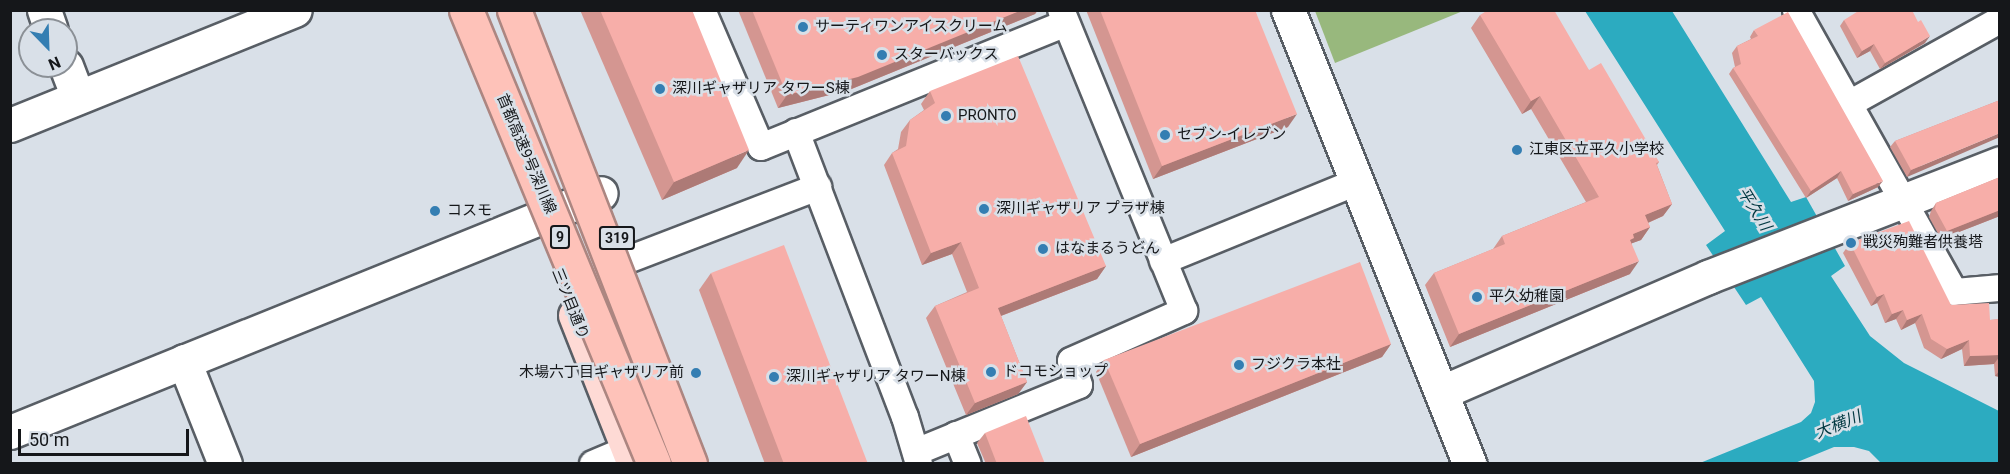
<!DOCTYPE html>
<meta charset="utf-8">
<style>
body{margin:0}
#map{position:relative;width:2010px;height:474px;overflow:hidden;background:#d9e0e8;font-family:Roboto,"Noto Sans JP",sans-serif}
div>[style]{position:absolute}
[style*='--x']{left:calc(var(--x)*1px);top:calc(var(--y)*1px);width:calc(var(--w)*1px);rotate:calc(var(--a)*1deg)}
.green>*{inset:0;background:#98b87d}
.water>*{inset:0;background:#2cabc0}
.roads{filter:drop-shadow(2px 0 #585e65) drop-shadow(-2px 0 #585e65) drop-shadow(0 2px #585e65) drop-shadow(0 -2px #585e65)}
.street>*{height:26px;margin:-13px;padding:0 13px;transform-origin:13px;border-radius:13px;background:#fff}
.secondary>*{height:33px;margin:-16.5px;padding:0 16.5px;transform-origin:16.5px;border-radius:16.5px;background:#fff}
.primary>*{height:33px;margin:-16.5px;padding:0 16.5px;transform-origin:16.5px;border-radius:16.5px;background:#fedad5}
.bridges{filter:drop-shadow(2px 0 #ac8681) drop-shadow(-2px 0 #ac8681) drop-shadow(0 2px #ac8681) drop-shadow(0 -2px #ac8681)}
.highway-bridge>*{height:33px;margin:-16.5px;padding:0 16.5px;transform-origin:16.5px;border-radius:16.5px;background:#fec2b9}
.wall>*{inset:0;background:#d49691}
.shaded-wall>*{inset:0;background:#ad7a76}
.building>*{inset:0;background:#f7aea9}
.dots>*{width:16px;height:16px;translate:-50% -50%;box-sizing:border-box;border:3px solid #d9e0e8;border-radius:50%}
span{translate:-50% -50%;white-space:nowrap;text-align:center;line-height:1.15;-webkit-text-stroke:5px #d9e0e8;paint-order:stroke}
.shield-label span{padding:2px 4px;background:#d9e0e8;border:2px solid;border-radius:4px;-webkit-text-stroke-width:0}
.shield-label{font-size:14px;color:#15171a;font-weight:700}
.poi-label{font-size:15px;color:#15171a}
.left{translate:0 -50%;text-align:left}
.right{translate:-100% -50%;text-align:right}
.street-label{font-size:15px;color:#15171a}
.water-label{font-size:16px;color:#003740;font-style:italic}
.frame{position:absolute;inset:0;border:12px solid #15171a;pointer-events:none}
.north{position:absolute;left:18px;top:18px;width:60px;height:60px;box-sizing:border-box;background:#d9e0e8;border:2px solid #8b9096;border-radius:50%;rotate:157deg;font-size:16px;font-weight:700;line-height:24px;text-align:center;color:#15171a}
.north::after{content:'';display:block;margin:auto;width:21px;height:27px;background:#347eb2;clip-path:polygon(50% 0,100% 100%,50% 72%,0 100%)}
.scale{position:absolute;left:18px;top:429px;width:171px;height:27px;box-sizing:border-box;border:3px solid #15171a;border-top:0;padding-left:8px;font-size:18px;line-height:21px;white-space:nowrap;color:#15171a;-webkit-text-stroke:4px #d9e0e8;paint-order:stroke}
</style>
<div id="map">
<div class="green">
<i style="clip-path:polygon(1315px 11px,1463px 11px,1335px 63px)"></i>
</div>
<div class="water">
<i style="clip-path:polygon(1585px 11px,1672px 11px,1791px 202px,1806px 197px,1845px 266px,1831px 276px,1870px 336px,1904px 363px,1999px 411px,1999px 463px,1881px 463px,1869px 451px,1854px 447px,1834px 447px,1795px 463px,1700px 463px,1801px 422px,1811px 413px,1815px 402px,1814px 381px,1761px 297px,1746px 305px,1706px 245px,1725px 231px)"></i>
</div>
<div class="roads">
<div class="street">
<i style="--x:702;--y:10;--w:149;--a:66.7"></i>
<i style="--x:761;--y:147;--w:329;--a:-22.1"></i>
<i style="--x:1796;--y:10;--w:323;--a:60.7"></i>
<i style="--x:1954;--y:292;--w:46;--a:-5"></i>
<i style="--x:1849;--y:104;--w:173;--a:-29.1"></i>
<i style="--x:796;--y:132;--w:305;--a:69.1"></i>
<i style="--x:905;--y:417;--w:49;--a:73.4"></i>
<i style="--x:625;--y:261;--w:207;--a:-21"></i>
<i style="--x:1163;--y:261;--w:209;--a:-22.2"></i>
<i style="--x:956;--y:435;--w:31;--a:68"></i>
<i style="--x:916;--y:452;--w:176;--a:-22.3"></i>
<i style="--x:1079;--y:385;--w:25;--a:-108"></i>
<i style="--x:1071;--y:361;--w:124;--a:-23.9"></i>
<i style="--x:1184;--y:311;--w:325;--a:-112.2"></i>
<i style="--x:593;--y:464;--w:39;--a:-23"></i>
</div>
<div class="secondary">
<i style="--x:44;--y:10;--w:21;--a:71"></i>
<i style="--x:1288;--y:10;--w:489;--a:68.2"></i>
<i style="--x:66;--y:66;--w:33;--a:69"></i>
<i style="--x:10;--y:125;--w:307;--a:-22"></i>
<i style="--x:184;--y:361;--w:111;--a:68.3"></i>
<i style="--x:1442;--y:392;--w:290;--a:-23.4"></i>
<i style="--x:1708;--y:277;--w:313;--a:-21.3"></i>
<i style="--x:10;--y:432;--w:637;--a:-22.02"></i>
</div>
<div class="primary">
<i style="--x:575;--y:315;--w:160;--a:68.4"></i>
</div>
</div>
<div class="bridges">
<div class="highway-bridge">
<i style="--x:466;--y:10;--w:491;--a:67.5"></i>
<i style="--x:514;--y:10;--w:487;--a:68.8"></i>
</div>
</div>
<div class="wall">
<i style="clip-path:polygon(580px 10px,692px 10px,737px 168px,662px 200px)"></i>
<i style="clip-path:polygon(738px 10px,1038px 10px,1035px 14px,849px 90px,778px 108px)"></i>
<i style="clip-path:polygon(1086px 10px,1255px 10px,1288px 127px,1153px 179px)"></i>
<i style="clip-path:polygon(1480px 15px,1589px 70px,1659px 162px,1657px 165px,1672px 204px,1663px 216px,1648px 223px,1650px 227px,1641px 240px,1632px 243px,1630px 274px,1450px 347px,1425px 285px,1434px 273px,1493px 249px,1502px 236px,1586px 202px,1531px 109px,1522px 114px,1471px 28px)"></i>
<i style="clip-path:polygon(1844px 20px,1925px 43px,1880px 69px,1870px 51px,1857px 58px,1840px 26px)"></i>
<i style="clip-path:polygon(1754px 30px,1878px 187px,1848px 201px,1837px 178px,1806px 198px,1729px 74px,1733px 68px,1735px 67px,1732px 53px,1737px 46px,1751px 39px,1750px 37px)"></i>
<i style="clip-path:polygon(930px 91px,1106px 266px,1097px 279px,1001px 316px,1027px 382px,1018px 394px,966px 415px,926px 318px,935px 306px,967px 292px,952px 254px,922px 265px,884px 165px,892px 153px,898px 149px,901px 132px,910px 120px,924px 110px,921px 104px)"></i>
<i style="clip-path:polygon(2000px 100px,1907px 177px,1890px 147px,1895px 141px)"></i>
<i style="clip-path:polygon(2000px 177px,2000px 216px,1941px 239px,1929px 217px,1931px 211px,1936px 203px)"></i>
<i style="clip-path:polygon(1850px 243px,1951px 305px,1990px 320px,2000px 319px,2000px 377px,1995px 376px,1994px 364px,1964px 366px,1962px 349px,1941px 359px,1924px 348px,1915px 323px,1901px 330px,1896px 319px,1885px 323px,1877px 303px,1871px 306px,1843px 253px)"></i>
<i style="clip-path:polygon(711px 273px,868px 464px,765px 464px,699px 290px)"></i>
<i style="clip-path:polygon(1391px 344px,1382px 357px,1131px 457px,1096px 372px,1104px 360px)"></i>
<i style="clip-path:polygon(985px 433px,1045px 464px,986px 464px,977px 443px)"></i>
</div>
<div class="shaded-wall">
<i style="clip-path:polygon(1022px 10px,1038px 10px,1035px 14px,849px 90px,778px 108px,787px 95px)"></i>
<i style="clip-path:polygon(1930px 36px,1925px 43px,1880px 69px,1885px 63px)"></i>
<i style="clip-path:polygon(1874px 44px,1870px 51px,1857px 58px,1862px 51px)"></i>
<i style="clip-path:polygon(1540px 96px,1531px 109px,1522px 114px,1531px 101px)"></i>
<i style="clip-path:polygon(1297px 114px,1288px 127px,1153px 179px,1162px 166px)"></i>
<i style="clip-path:polygon(2000px 133px,2000px 137px,1907px 177px,1911px 170px)"></i>
<i style="clip-path:polygon(749px 150px,737px 168px,662px 200px,674px 182px)"></i>
<i style="clip-path:polygon(1841px 171px,1837px 178px,1806px 198px,1811px 191px)"></i>
<i style="clip-path:polygon(1883px 181px,1878px 187px,1848px 201px,1853px 194px)"></i>
<i style="clip-path:polygon(1672px 204px,1663px 216px,1636px 228px,1645px 215px)"></i>
<i style="clip-path:polygon(2000px 210px,2000px 216px,1941px 239px,1947px 231px)"></i>
<i style="clip-path:polygon(1650px 227px,1641px 240px,1630px 244px,1625px 251px,1633px 234px)"></i>
<i style="clip-path:polygon(961px 242px,952px 254px,922px 265px,931px 253px)"></i>
<i style="clip-path:polygon(1639px 261px,1630px 274px,1450px 347px,1459px 334px)"></i>
<i style="clip-path:polygon(1106px 266px,1097px 279px,990px 320px,998px 308px)"></i>
<i style="clip-path:polygon(1884px 294px,1877px 303px,1871px 306px,1877px 297px)"></i>
<i style="clip-path:polygon(1903px 310px,1896px 319px,1885px 323px,1892px 314px)"></i>
<i style="clip-path:polygon(1922px 314px,1915px 323px,1901px 330px,1907px 320px)"></i>
<i style="clip-path:polygon(1969px 340px,1962px 349px,1941px 359px,1947px 349px)"></i>
<i style="clip-path:polygon(1391px 344px,1382px 357px,1131px 457px,1140px 444px)"></i>
<i style="clip-path:polygon(2000px 355px,2000px 356px,1994px 364px,1964px 366px,1970px 356px)"></i>
<i style="clip-path:polygon(2000px 370px,2000px 377px,1995px 376px)"></i>
<i style="clip-path:polygon(1027px 382px,1018px 394px,966px 415px,975px 403px)"></i>
</div>
<div class="building">
<i style="clip-path:polygon(600px 10px,692px 10px,749px 150px,674px 182px)"></i>
<i style="clip-path:polygon(752px 10px,1022px 10px,858px 77px,787px 95px)"></i>
<i style="clip-path:polygon(1100px 10px,1255px 10px,1297px 114px,1162px 166px)"></i>
<i style="clip-path:polygon(1488px 10px,1554px 10px,1589px 70px,1601px 63px,1659px 162px,1656px 163px,1672px 204px,1645px 215px,1650px 227px,1633px 234px,1634px 238px,1630px 240px,1639px 261px,1459px 334px,1434px 273px,1505px 244px,1502px 236px,1599px 197px,1540px 96px,1531px 101px,1480px 15px)"></i>
<i style="clip-path:polygon(1860px 10px,1912px 10px,1918px 22px,1921px 20px,1930px 36px,1885px 63px,1874px 44px,1862px 51px,1844px 20px)"></i>
<i style="clip-path:polygon(1788px 12px,1883px 181px,1853px 194px,1841px 171px,1811px 191px,1733px 68px,1741px 64px,1737px 46px,1758px 36px,1754px 30px)"></i>
<i style="clip-path:polygon(1018px 56px,1106px 266px,998px 308px,1027px 382px,975px 403px,935px 306px,979px 288px,961px 242px,931px 253px,892px 153px,906px 146px,910px 120px,935px 103px,930px 91px)"></i>
<i style="clip-path:polygon(2000px 100px,2000px 133px,1911px 170px,1895px 141px)"></i>
<i style="clip-path:polygon(2000px 177px,2000px 210px,1947px 231px,1935px 209px,1936px 203px)"></i>
<i style="clip-path:polygon(1909px 221px,1951px 305px,1989px 303px,1990px 320px,2000px 319px,2000px 355px,1970px 356px,1969px 340px,1947px 349px,1931px 339px,1922px 314px,1907px 320px,1903px 310px,1892px 314px,1884px 294px,1877px 297px,1850px 243px)"></i>
<i style="clip-path:polygon(784px 245px,868px 464px,784px 464px,711px 273px)"></i>
<i style="clip-path:polygon(1360px 262px,1391px 344px,1140px 444px,1104px 360px)"></i>
<i style="clip-path:polygon(1026px 416px,1045px 464px,997px 464px,985px 433px)"></i>
</div>
<div class="dots">
<i style="left:803px;top:27px;background:#347eb2"></i>
<i style="left:882px;top:55px;background:#347eb2"></i>
<i style="left:660px;top:89px;background:#347eb2"></i>
<i style="left:946px;top:116px;background:#347eb2"></i>
<i style="left:1165px;top:135px;background:#347eb2"></i>
<i style="left:1517px;top:150px;background:#347eb2"></i>
<i style="left:984px;top:209px;background:#347eb2"></i>
<i style="left:435px;top:211px;background:#347eb2"></i>
<i style="left:1851px;top:243px;background:#347eb2"></i>
<i style="left:1043px;top:249px;background:#347eb2"></i>
<i style="left:1477px;top:297px;background:#347eb2"></i>
<i style="left:1239px;top:365px;background:#347eb2"></i>
<i style="left:991px;top:372px;background:#347eb2"></i>
<i style="left:696px;top:373px;background:#347eb2"></i>
<i style="left:774px;top:377px;background:#347eb2"></i>
</div>
<div class="shield-label">
<span style="left:560px;top:237px">9</span>
<span style="left:617px;top:238px">319</span>
</div>
<div class="poi-label">
<span class="left" style="left:815px;top:27px">サーティワンアイスクリーム</span>
<span class="left" style="left:894px;top:55px">スターバックス</span>
<span class="left" style="left:672px;top:89px">深川ギャザリア タワーS棟</span>
<span class="left" style="left:958px;top:116px">PRONTO</span>
<span class="left" style="left:1177px;top:135px">セブン-イレブン</span>
<span class="left" style="left:1529px;top:150px">江東区立平久小学校</span>
<span class="left" style="left:996px;top:209px">深川ギャザリア プラザ棟</span>
<span class="left" style="left:447px;top:211px">コスモ</span>
<span class="left" style="left:1863px;top:243px">戦災殉難者供養塔</span>
<span class="left" style="left:1055px;top:249px">はなまるうどん</span>
<span class="left" style="left:1489px;top:297px">平久幼稚園</span>
<span class="left" style="left:1251px;top:365px">フジクラ本社</span>
<span class="left" style="left:1003px;top:372px">ドコモショップ</span>
<span class="right" style="left:684px;top:373px">木場六丁目ギャザリア前</span>
<span class="left" style="left:786px;top:377px">深川ギャザリア タワーN棟</span>
</div>
<div class="street-label">
<span style="left:526px;top:154px;rotate:67deg">首都高速9号深川線</span>
<span style="left:570px;top:304px;rotate:68deg">三ツ目通り</span>
</div>
<div class="water-label">
<span style="left:1754px;top:209px;rotate:58deg">平久川</span>
<span style="left:1838px;top:425px;rotate:-22deg">大横川</span>
</div>
<div class="frame"></div>
<div class="north">N</div>
<div class="scale">50 m</div>
</div>
